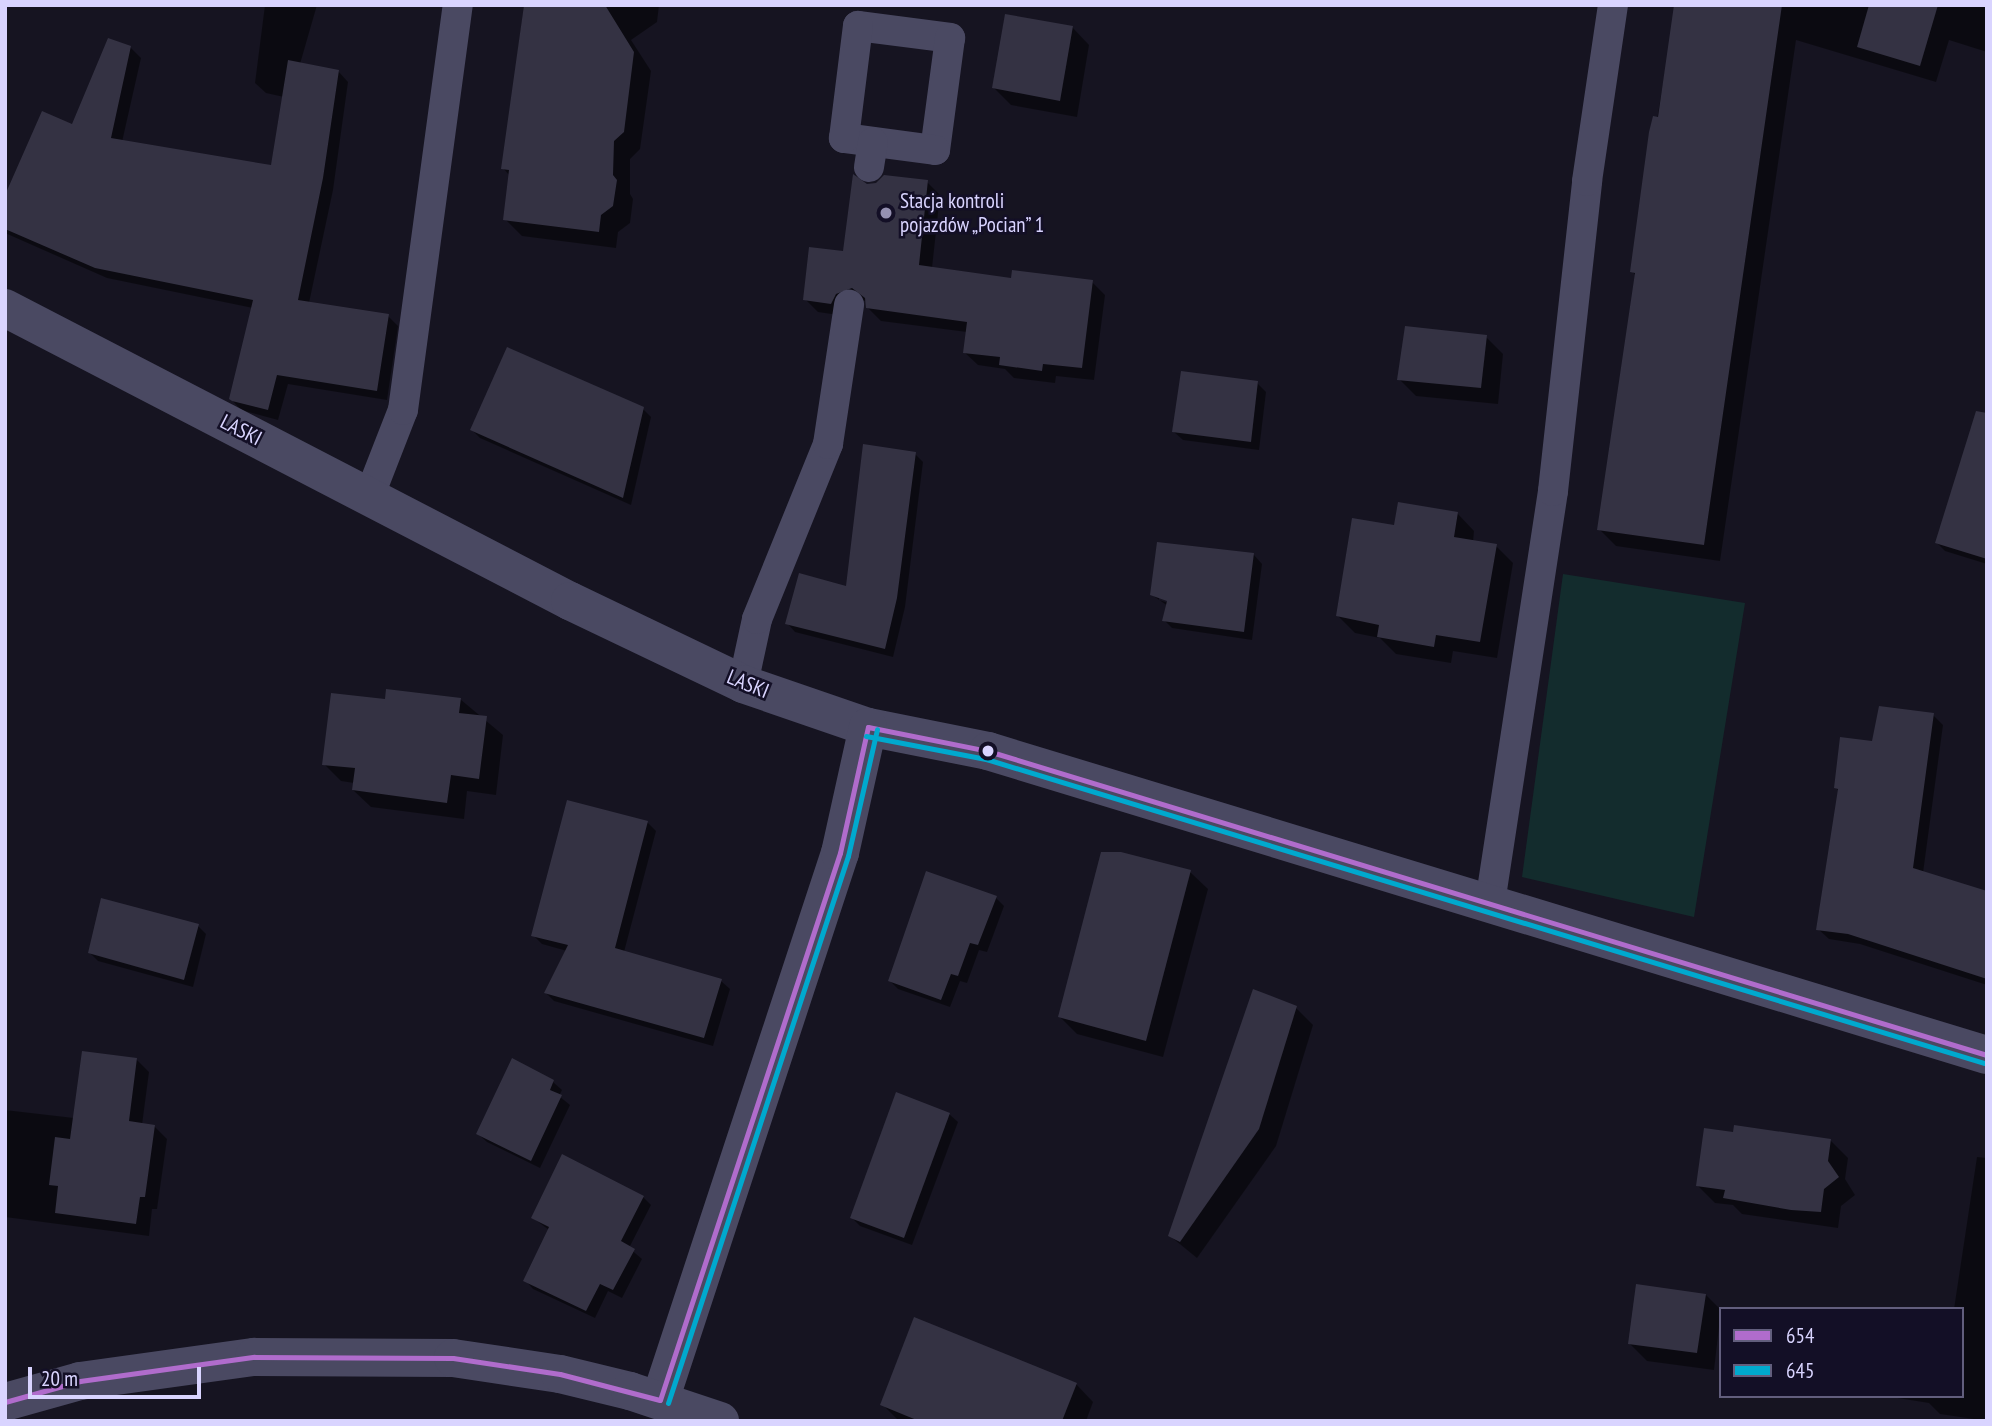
<!DOCTYPE html>
<meta charset="utf-8">
<style>
body{margin:0}
#map{position:relative;width:1992px;height:1426px;overflow:hidden;background:#161421;font-family:"PT Sans Narrow",sans-serif}
div>[style]{position:absolute}
[style*='--x']{left:calc(var(--x)*1px);top:calc(var(--y)*1px);width:calc(var(--w)*1px);rotate:calc(var(--a)*1deg)}
.green>*{inset:0;background:#132c2d}
.shadow>*{inset:0;background:#0007}
.building>*{inset:0;background:#343243}
.lane>*{height:30px;margin:-15px;padding:0 15px;transform-origin:15px;border-radius:15px;background:#4a4962}
.street>*{height:38px;margin:-19px;padding:0 19px;transform-origin:19px;border-radius:19px;background:#4a4962}
.bus-1>*{height:5px;margin:-2.5px;padding:0 2.5px;transform-origin:2.5px;border-radius:2.5px;background:#b06ccc}
.bus-2>*{height:5px;margin:-2.5px;padding:0 2.5px;transform-origin:2.5px;border-radius:2.5px;background:#00a9ce}
.dots>*{width:19px;height:19px;translate:-50% -50%;box-sizing:border-box;border:4px solid #130f26;border-radius:50%}
span{translate:-50% -50%;white-space:nowrap;text-align:center;line-height:1.15;-webkit-text-stroke:5px #130f26;paint-order:stroke}
.poi-label{font-size:21px;color:#d9d4ff}
.left{translate:0 -50%;text-align:left}
.street-label{font-size:21px;color:#d9d4ff}
.frame{position:absolute;inset:0;border:7px solid #d9d4ff;pointer-events:none}
.legend{position:absolute;left:1719px;top:1307px;width:245px;height:91px;box-sizing:border-box;background:#130f26;border:2px solid #625e7d;margin:0;padding:9px 12px;list-style:none;font-size:21px;color:#d9d4ff}
.legend li{display:flex;align-items:center;gap:14px;height:35px}
.legend b{width:35px;border:2px solid #625e7d}
.scale{position:absolute;left:28px;top:1367px;width:173px;height:32px;box-sizing:border-box;border:4px solid #d9d4ff;border-top:0;padding-left:9px;font-size:21px;line-height:24px;white-space:nowrap;color:#d9d4ff;-webkit-text-stroke:5px #130f26;paint-order:stroke}
</style>
<div id="map">
<div class="green">
<i style="clip-path:polygon(1563px 574px,1745px 603px,1694px 917px,1522px 877px)"></i>
</div>
<div class="shadow">
<i style="clip-path:polygon(265px 5px,317px 5px,300px 64px,338px 71px,348px 82px,333px 190px,309px 303px,388px 316px,398px 326px,387px 400px,288px 384px,278px 420px,241px 410px,231px 399px,253px 308px,107px 278px,5px 233px,5px 199px,73px 127px,130px 47px,141px 58px,122px 142px,272px 167px,284px 97px,266px 93px,255px 83px)"></i>
<i style="clip-path:polygon(524px 5px,659px 5px,657px 22px,631px 40px,651px 71px,640px 149px,630px 159px,630px 194px,633px 199px,630px 223px,618px 232px,616px 248px,522px 236px,505px 219px,510px 176px,503px 168px)"></i>
<i style="clip-path:polygon(1676px 5px,1987px 5px,1987px 52px,1949px 40px,1936px 82px,1796px 40px,1720px 561px,1616px 546px,1599px 529px,1636px 276px,1632px 271px)"></i>
<i style="clip-path:polygon(1072px 27px,1089px 45px,1077px 117px,1011px 105px,994px 88px)"></i>
<i style="clip-path:polygon(927px 182px,940px 195px,932px 268px,1012px 280px,1092px 282px,1105px 295px,1094px 380px,1056px 376px,1055px 383px,1014px 378px,1005px 369px,978px 365px,964px 352px,967px 332px,881px 321px,868px 308px,867px 300px,849px 306px,845px 316px,818px 312px,805px 299px,845px 253px,866px 186px)"></i>
<i style="clip-path:polygon(1486px 337px,1503px 354px,1498px 404px,1416px 396px,1399px 379px)"></i>
<i style="clip-path:polygon(1257px 383px,1266px 392px,1259px 450px,1183px 440px,1174px 432px)"></i>
<i style="clip-path:polygon(643px 409px,651px 417px,631px 505px,480px 438px,472px 430px)"></i>
<i style="clip-path:polygon(915px 454px,923px 462px,905px 607px,893px 657px,795px 632px,787px 623px,848px 589px)"></i>
<i style="clip-path:polygon(1987px 454px,1987px 564px,1945px 551px,1937px 543px)"></i>
<i style="clip-path:polygon(1457px 513px,1474px 531px,1473px 542px,1496px 546px,1513px 563px,1497px 658px,1453px 651px,1451px 663px,1396px 654px,1380px 638px,1355px 633px,1338px 616px,1395px 527px)"></i>
<i style="clip-path:polygon(evenodd,1254px 555px,1262px 564px,1252px 640px,1172px 628px,1164px 620px,1168px 606px,1152px 595px,1254px 555px,1159px 596px,1175px 605px,1159px 600px,1159px 596px)"></i>
<i style="clip-path:polygon(460px 699px,503px 735px,496px 795px,467px 791px,464px 819px,371px 807px,353px 790px,354px 783px,341px 781px,324px 764px,387px 701px)"></i>
<i style="clip-path:polygon(1933px 715px,1943px 725px,1923px 873px,1987px 893px,1987px 985px,1860px 944px,1829px 939px,1818px 929px,1839px 791px,1836px 788px,1874px 743px)"></i>
<i style="clip-path:polygon(568px 802px,648px 823px,656px 831px,624px 952px,721px 981px,730px 989px,713px 1046px,554px 1001px,546px 993px,567px 951px,542px 944px,533px 935px)"></i>
<i style="clip-path:polygon(1190px 872px,1208px 889px,1163px 1057px,1077px 1034px,1060px 1017px)"></i>
<i style="clip-path:polygon(996px 898px,1004px 906px,987px 952px,979px 950px,967px 983px,960px 981px,950px 1007px,898px 989px,890px 981px)"></i>
<i style="clip-path:polygon(198px 926px,206px 934px,193px 987px,98px 961px,89px 952px)"></i>
<i style="clip-path:polygon(1296px 1008px,1313px 1025px,1276px 1146px,1197px 1258px,1170px 1236px)"></i>
<i style="clip-path:polygon(136px 1059px,149px 1072px,142px 1125px,154px 1126px,167px 1139px,157px 1209px,152px 1209px,149px 1236px,5px 1217px,5px 1110px,74px 1118px)"></i>
<i style="clip-path:polygon(553px 1082px,562px 1090px,559px 1096px,570px 1105px,540px 1168px,487px 1142px,478px 1134px)"></i>
<i style="clip-path:polygon(949px 1114px,958px 1122px,912px 1245px,860px 1226px,852px 1218px)"></i>
<i style="clip-path:polygon(1735px 1134px,1830px 1140px,1848px 1158px,1845px 1179px,1855px 1195px,1841px 1206px,1838px 1228px,1742px 1214px,1733px 1205px,1715px 1203px,1698px 1186px)"></i>
<i style="clip-path:polygon(1977px 1157px,1987px 1158px,1987px 1421px,1940px 1414px,1929px 1403px,1885px 1396px,1962px 1396px,1962px 1309px,1954px 1309px)"></i>
<i style="clip-path:polygon(643px 1197px,651px 1205px,629px 1248px,642px 1259px,622px 1298px,608px 1291px,595px 1318px,533px 1289px,525px 1280px,549px 1230px,533px 1218px)"></i>
<i style="clip-path:polygon(1706px 1295px,1721px 1310px,1714px 1370px,1647px 1361px,1630px 1344px)"></i>
<i style="clip-path:polygon(1076px 1384px,1093px 1402px,1086px 1421px,899px 1421px,882px 1404px)"></i>
</div>
<div class="building">
<i style="clip-path:polygon(524px 5px,605px 5px,634px 52px,624px 132px,614px 141px,613px 175px,617px 180px,613px 206px,601px 215px,599px 232px,503px 220px,509px 170px,501px 169px)"></i>
<i style="clip-path:polygon(1674px 5px,1782px 5px,1704px 545px,1597px 530px,1635px 273px,1630px 272px,1649px 132px,1653px 116px,1658px 117px)"></i>
<i style="clip-path:polygon(1869px 5px,1938px 5px,1920px 66px,1857px 47px)"></i>
<i style="clip-path:polygon(1005px 14px,1073px 26px,1060px 101px,992px 88px)"></i>
<i style="clip-path:polygon(108px 38px,131px 46px,111px 138px,271px 165px,288px 60px,339px 70px,323px 178px,298px 300px,389px 314px,377px 391px,277px 375px,268px 410px,232px 401px,229px 399px,253px 300px,95px 268px,5px 229px,5px 195px,42px 111px,72px 124px)"></i>
<i style="clip-path:polygon(853px 174px,867px 184px,876px 183px,884px 175px,928px 180px,919px 265px,1011px 278px,1012px 270px,1093px 280px,1082px 368px,1043px 364px,1042px 371px,999px 365px,1000px 357px,963px 353px,967px 322px,866px 308px,865px 298px,852px 288px,836px 294px,831px 304px,803px 300px,809px 247px,843px 251px)"></i>
<i style="clip-path:polygon(1405px 326px,1487px 335px,1481px 388px,1397px 380px)"></i>
<i style="clip-path:polygon(507px 347px,644px 407px,623px 498px,470px 430px)"></i>
<i style="clip-path:polygon(1181px 371px,1258px 381px,1251px 442px,1172px 432px)"></i>
<i style="clip-path:polygon(1976px 411px,1987px 413px,1987px 559px,1935px 543px)"></i>
<i style="clip-path:polygon(863px 444px,916px 452px,897px 598px,885px 649px,785px 624px,799px 573px,846px 586px)"></i>
<i style="clip-path:polygon(1398px 502px,1458px 512px,1454px 537px,1497px 544px,1480px 642px,1436px 635px,1434px 647px,1377px 637px,1379px 625px,1336px 616px,1352px 518px,1394px 525px)"></i>
<i style="clip-path:polygon(1157px 542px,1254px 553px,1244px 632px,1162px 621px,1167px 601px,1150px 595px)"></i>
<i style="clip-path:polygon(386px 689px,461px 698px,459px 713px,487px 716px,479px 779px,451px 775px,447px 803px,352px 790px,355px 768px,322px 765px,331px 693px,385px 699px)"></i>
<i style="clip-path:polygon(1879px 706px,1934px 713px,1913px 868px,1987px 891px,1987px 979px,1848px 934px,1816px 930px,1838px 789px,1834px 788px,1840px 737px,1872px 741px)"></i>
<i style="clip-path:polygon(567px 800px,648px 821px,615px 948px,722px 979px,704px 1038px,544px 993px,568px 945px,531px 936px)"></i>
<i style="clip-path:polygon(1101px 852px,1121px 852px,1191px 870px,1146px 1041px,1058px 1017px)"></i>
<i style="clip-path:polygon(926px 871px,997px 896px,978px 945px,970px 943px,958px 976px,951px 974px,941px 1000px,888px 981px)"></i>
<i style="clip-path:polygon(101px 898px,199px 924px,184px 980px,88px 953px)"></i>
<i style="clip-path:polygon(1253px 989px,1297px 1006px,1259px 1129px,1180px 1242px,1168px 1236px)"></i>
<i style="clip-path:polygon(82px 1051px,137px 1058px,129px 1121px,155px 1125px,145px 1197px,140px 1197px,136px 1224px,55px 1213px,58px 1186px,49px 1185px,55px 1137px,70px 1139px)"></i>
<i style="clip-path:polygon(512px 1058px,554px 1080px,550px 1090px,562px 1095px,531px 1161px,476px 1134px)"></i>
<i style="clip-path:polygon(896px 1092px,950px 1113px,904px 1238px,850px 1218px)"></i>
<i style="clip-path:polygon(1734px 1125px,1831px 1139px,1828px 1161px,1839px 1177px,1824px 1189px,1821px 1212px,1791px 1210px,1723px 1198px,1725px 1190px,1696px 1186px,1704px 1128px,1733px 1132px)"></i>
<i style="clip-path:polygon(562px 1154px,644px 1196px,621px 1241px,635px 1249px,613px 1290px,600px 1284px,586px 1311px,523px 1281px,549px 1227px,531px 1218px)"></i>
<i style="clip-path:polygon(1636px 1284px,1706px 1294px,1697px 1353px,1628px 1344px)"></i>
<i style="clip-path:polygon(914px 1317px,1077px 1383px,1062px 1421px,919px 1421px,880px 1405px)"></i>
</div>
<div class="lane">
<i style="--x:858;--y:26;--w:93;--a:7.4"></i>
<i style="--x:950;--y:38;--w:113;--a:97.6"></i>
<i style="--x:935;--y:150;--w:92;--a:-172.5"></i>
<i style="--x:844;--y:138;--w:113;--a:-82.9"></i>
<i style="--x:869;--y:167;--w:25;--a:-81"></i>
<i style="--x:369;--y:497;--w:93;--a:-68.7"></i>
<i style="--x:403;--y:410;--w:409;--a:-82.3"></i>
<i style="--x:743;--y:684;--w:66;--a:-77.8"></i>
<i style="--x:757;--y:619;--w:189;--a:-67.9"></i>
<i style="--x:828;--y:444;--w:141;--a:-81.4"></i>
<i style="--x:1490;--y:903;--w:417;--a:-81.3"></i>
<i style="--x:1553;--y:491;--w:312;--a:-83.7"></i>
<i style="--x:1587;--y:181;--w:178;--a:-81.6"></i>
</div>
<div class="street">
<i style="--x:5;--y:308;--w:636;--a:27.41"></i>
<i style="--x:570;--y:601;--w:192;--a:25.6"></i>
<i style="--x:743;--y:684;--w:132;--a:19"></i>
<i style="--x:868;--y:727;--w:122;--a:11.3"></i>
<i style="--x:988;--y:751;--w:1044;--a:16.93"></i>
<i style="--x:660;--y:1400;--w:576;--a:-71.79"></i>
<i style="--x:840;--y:853;--w:129;--a:-77.5"></i>
<i style="--x:5;--y:1402;--w:78;--a:-15.6"></i>
<i style="--x:80;--y:1381;--w:176;--a:-7.9"></i>
<i style="--x:254;--y:1357;--w:199;--a:0.3"></i>
<i style="--x:453;--y:1358;--w:108;--a:8.5"></i>
<i style="--x:560;--y:1374;--w:72;--a:13.7"></i>
<i style="--x:630;--y:1391;--w:95;--a:18.4"></i>
</div>
<div class="bus-1">
<i style="--x:868;--y:727;--w:122;--a:11.3"></i>
<i style="--x:988;--y:751;--w:1044;--a:16.93"></i>
<i style="--x:660;--y:1400;--w:576;--a:-71.79"></i>
<i style="--x:840;--y:853;--w:129;--a:-77.5"></i>
<i style="--x:5;--y:1402;--w:78;--a:-15.6"></i>
<i style="--x:80;--y:1381;--w:176;--a:-7.9"></i>
<i style="--x:254;--y:1357;--w:199;--a:0.3"></i>
<i style="--x:453;--y:1358;--w:108;--a:8.5"></i>
<i style="--x:560;--y:1374;--w:103;--a:14.6"></i>
</div>
<div class="bus-2">
<i style="--x:866;--y:736;--w:122;--a:10.9"></i>
<i style="--x:986;--y:759;--w:1043;--a:16.94"></i>
<i style="--x:668;--y:1403;--w:576;--a:-71.79"></i>
<i style="--x:848;--y:856;--w:130;--a:-77.1"></i>
</div>
<div class="dots">
<i style="left:886px;top:213px;background:#9591b1"></i>
<i style="left:988px;top:751px;background:#d9d4ff"></i>
</div>
<div class="poi-label">
<span class="left" style="left:900px;top:213px">Stacja kontroli<br>pojazdów „Pocian” 1</span>
</div>
<div class="street-label">
<span style="left:241px;top:430px;rotate:27deg">LASKI</span>
<span style="left:748px;top:684px;rotate:22deg">LASKI</span>
</div>
<div class="frame"></div>
<ul class="legend">
<li><b style="height:9px;background:#b06ccc"></b>654</li>
<li><b style="height:9px;background:#00a9ce"></b>645</li>
</ul>
<div class="scale">20 m</div>
</div>
